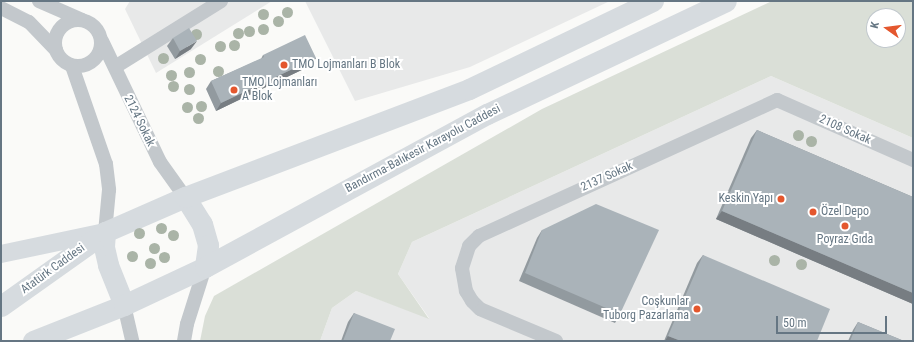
<!DOCTYPE html>
<meta charset="utf-8">
<style>
body{margin:0}
#map{position:relative;width:914px;height:342px;overflow:hidden;background:#fafaf8;font-family:"Roboto Condensed",sans-serif}
div>[style]{position:absolute}
[style*='--x']{left:calc(var(--x)*1px);top:calc(var(--y)*1px);width:calc(var(--w)*1px);rotate:calc(var(--a)*1deg)}
.built>*{inset:0;background:#e8e9e9}
.green>*{inset:0;background:#dadfd7}
.minor>*{height:14px;margin:-7px;padding:0 7px;transform-origin:7px;border-radius:7px;background:#c3c8cc}
.minor>.ring{margin:-7px;padding:0;box-sizing:content-box;background:none;border:14px solid #c3c8cc;border-radius:50%}
.major>*{height:18px;margin:-9px;padding:0 9px;transform-origin:9px;border-radius:9px;background:#d6dbdf}
.highway>*{height:21px;margin:-10.5px;padding:0 10.5px;transform-origin:10.5px;border-radius:10.5px;background:#d6dbdf}
.trees>*{width:11px;height:11px;margin:-5.5px;border-radius:50%;background:#aab4a7}
.wall>*{inset:0;background:#929a9f}
.shaded-wall>*{inset:0;background:#777d82}
.building>*{inset:0;background:#aab3b9}
.dots>*{width:11px;height:11px;translate:-50% -50%;box-sizing:border-box;border:2px solid #fff;border-radius:50%}
span{translate:-50% -50%;white-space:nowrap;text-align:center;line-height:1.15;-webkit-text-stroke:4px #fff;paint-order:stroke}
.poi-label{font-size:12px;color:#657683}
.left{translate:0 -50%;text-align:left}
.right{translate:-100% -50%;text-align:right}
.street-label{font-size:12px;color:#657683}
.frame{position:absolute;inset:0;border:2px solid #657683;pointer-events:none}
.north{position:absolute;left:866px;top:8px;width:40px;height:40px;box-sizing:border-box;background:#fff;border:1px solid #c1c8cd;border-radius:50%;rotate:284deg;font-size:11px;font-weight:700;line-height:16px;text-align:center;color:#657683}
.north::after{content:'';display:block;margin:auto;width:14px;height:18px;background:#e4572e;clip-path:polygon(50% 0,100% 100%,50% 72%,0 100%)}
.scale{position:absolute;left:776px;top:316px;width:111px;height:18px;box-sizing:border-box;border:2px solid #657683;border-top:0;padding-left:5px;font-size:12px;line-height:14px;white-space:nowrap;color:#657683;-webkit-text-stroke:3px #fff;paint-order:stroke}
</style>
<div id="map">
<div class="built">
<i style="clip-path:polygon(130px 1px,272px 1px,156px 73px,125px 9px)"></i>
<i style="clip-path:polygon(305px 1px,610px 1px,470px 67px,355px 101px)"></i>
<i style="clip-path:polygon(771px 76px,913px 138px,913px 341px,320px 341px,332px 308px,356px 291px,429px 318px,398px 274px,412px 242px)"></i>
</div>
<div class="green">
<i style="clip-path:polygon(evenodd,772px 1px,913px 1px,913px 138px,771px 76px,412px 242px,398px 274px,429px 319px,356px 291px,332px 308px,320px 341px,200px 341px,205px 316px,214px 296px,542px 109px,772px 1px,874px 16px,898px 16px,898px 40px,874px 40px,874px 16px)"></i>
</div>
<div class="minor">
<i style="--x:39;--y:1;--w:47;--a:23.8"></i>
<i style="--x:1;--y:8;--w:31;--a:27"></i>
<i style="--x:29;--y:22;--w:39;--a:46"></i>
<i class="ring" style="left:55px;top:20px;width:32px;height:32px"></i>
<i style="--x:102;--y:41;--w:134;--a:64.4"></i>
<i style="--x:160;--y:162;--w:43;--a:54.5"></i>
<i style="--x:72;--y:66;--w:104;--a:70.9"></i>
<i style="--x:106;--y:164;--w:26;--a:83"></i>
<i style="--x:109;--y:190;--w:42;--a:95.4"></i>
<i style="--x:115;--y:67;--w:125;--a:-31.9"></i>
<i style="--x:124;--y:305;--w:37;--a:77"></i>
<i style="--x:184;--y:341;--w:17;--a:-80"></i>
<i style="--x:187;--y:324;--w:60;--a:-72.5"></i>
<i style="--x:556;--y:341;--w:82;--a:-157.2"></i>
<i style="--x:480;--y:309;--w:11;--a:-135"></i>
<i style="--x:472;--y:301;--w:12;--a:-121"></i>
<i style="--x:466;--y:291;--w:23;--a:-100"></i>
<i style="--x:462;--y:268;--w:23;--a:-72"></i>
<i style="--x:469;--y:246;--w:14;--a:-45"></i>
<i style="--x:479;--y:236;--w:328;--a:-24.5"></i>
<i style="--x:777;--y:100;--w:149;--a:23.8"></i>
</div>
<div class="major">
<i style="--x:1;--y:254;--w:106;--a:-11.9"></i>
</div>
<div class="highway">
<i style="--x:185;--y:197;--w:32;--a:58"></i>
<i style="--x:202;--y:224;--w:22;--a:74"></i>
<i style="--x:208;--y:245;--w:22;--a:98"></i>
<i style="--x:105;--y:232;--w:15;--a:94"></i>
<i style="--x:104;--y:247;--w:18;--a:77"></i>
<i style="--x:108;--y:265;--w:43;--a:68.2"></i>
<i style="--x:1;--y:306;--w:128;--a:-35.4"></i>
<i style="--x:105;--y:232;--w:87;--a:-23.6"></i>
<i style="--x:185;--y:197;--w:304;--a:-20.8"></i>
<i style="--x:469;--y:89;--w:204;--a:-25.6"></i>
<i style="--x:33;--y:341;--w:98;--a:-21.6"></i>
<i style="--x:124;--y:305;--w:89;--a:-25.1"></i>
<i style="--x:205;--y:267;--w:321;--a:-28.5"></i>
<i style="--x:487;--y:114;--w:264;--a:-25.3"></i>
</div>
<div class="trees">
<i style="left:287px;top:12px"></i>
<i style="left:263px;top:14px"></i>
<i style="left:278px;top:21px"></i>
<i style="left:263px;top:29px"></i>
<i style="left:249px;top:31px"></i>
<i style="left:238px;top:33px"></i>
<i style="left:196px;top:34px"></i>
<i style="left:234px;top:45px"></i>
<i style="left:220px;top:46px"></i>
<i style="left:163px;top:58px"></i>
<i style="left:200px;top:59px"></i>
<i style="left:218px;top:71px"></i>
<i style="left:189px;top:72px"></i>
<i style="left:171px;top:75px"></i>
<i style="left:173px;top:86px"></i>
<i style="left:189px;top:89px"></i>
<i style="left:201px;top:106px"></i>
<i style="left:187px;top:107px"></i>
<i style="left:198px;top:118px"></i>
<i style="left:798px;top:135px"></i>
<i style="left:811px;top:141px"></i>
<i style="left:161px;top:228px"></i>
<i style="left:139px;top:233px"></i>
<i style="left:173px;top:235px"></i>
<i style="left:154px;top:248px"></i>
<i style="left:132px;top:256px"></i>
<i style="left:164px;top:257px"></i>
<i style="left:774px;top:260px"></i>
<i style="left:150px;top:263px"></i>
<i style="left:801px;top:264px"></i>
</div>
<div class="wall">
<i style="clip-path:polygon(173px 38px,191px 49px,175px 59px,167px 46px)"></i>
<i style="clip-path:polygon(263px 55px,316px 58px,310px 66px,216px 111px,206px 89px,211px 81px,261px 59px)"></i>
<i style="clip-path:polygon(757px 130px,913px 197px,913px 304px,716px 219px,751px 138px)"></i>
<i style="clip-path:polygon(542px 230px,620px 314px,615px 323px,519px 281px,537px 238px)"></i>
<i style="clip-path:polygon(703px 255px,817px 341px,664px 341px,697px 263px)"></i>
<i style="clip-path:polygon(354px 313px,390px 341px,341px 341px,348px 322px)"></i>
<i style="clip-path:polygon(858px 322px,904px 341px,848px 341px,853px 330px)"></i>
</div>
<div class="shaded-wall">
<i style="clip-path:polygon(197px 41px,191px 49px,175px 59px,180px 51px)"></i>
<i style="clip-path:polygon(316px 58px,310px 66px,216px 111px,221px 103px)"></i>
<i style="clip-path:polygon(722px 211px,913px 293px,913px 304px,716px 219px)"></i>
<i style="clip-path:polygon(668px 336px,681px 341px,665px 341px)"></i>
</div>
<div class="building">
<i style="clip-path:polygon(189px 28px,197px 41px,180px 51px,173px 38px)"></i>
<i style="clip-path:polygon(305px 35px,316px 58px,221px 103px,211px 81px,264px 57px,263px 55px)"></i>
<i style="clip-path:polygon(757px 130px,913px 197px,913px 293px,722px 211px)"></i>
<i style="clip-path:polygon(596px 204px,659px 230px,620px 314px,525px 273px,542px 230px)"></i>
<i style="clip-path:polygon(703px 255px,830px 309px,817px 341px,681px 341px,668px 336px)"></i>
<i style="clip-path:polygon(354px 313px,395px 329px,390px 341px,343px 341px)"></i>
<i style="clip-path:polygon(858px 322px,904px 341px,850px 341px)"></i>
</div>
<div class="dots">
<i style="left:284px;top:65px;background:#e4572e"></i>
<i style="left:234px;top:90px;background:#e4572e"></i>
<i style="left:781px;top:199px;background:#e4572e"></i>
<i style="left:813px;top:212px;background:#e4572e"></i>
<i style="left:845px;top:226px;background:#e4572e"></i>
<i style="left:697px;top:309px;background:#e4572e"></i>
</div>
<div class="poi-label">
<span class="left" style="left:292px;top:65px">TMO Lojmanları B Blok</span>
<span class="left" style="left:242px;top:90px">TMO Lojmanları<br>A Blok</span>
<span class="right" style="left:773px;top:199px">Keskin Yapı</span>
<span class="left" style="left:821px;top:212px">Özel Depo</span>
<span style="left:845px;top:240px">Poyraz Gıda</span>
<span class="right" style="left:689px;top:309px">Coşkunlar<br>Tuborg Pazarlama</span>
</div>
<div class="street-label">
<span style="left:139px;top:121px;rotate:64deg">2124 Sokak</span>
<span style="left:845px;top:130px;rotate:24deg">2108 Sokak</span>
<span style="left:423px;top:149px;rotate:-28deg">Bandırma-Balıkesir Karayolu Caddesi</span>
<span style="left:607px;top:177px;rotate:-24deg">2137 Sokak</span>
<span style="left:53px;top:269px;rotate:-36deg">Atatürk Caddesi</span>
</div>
<div class="frame"></div>
<div class="north">K</div>
<div class="scale">50 m</div>
</div>
